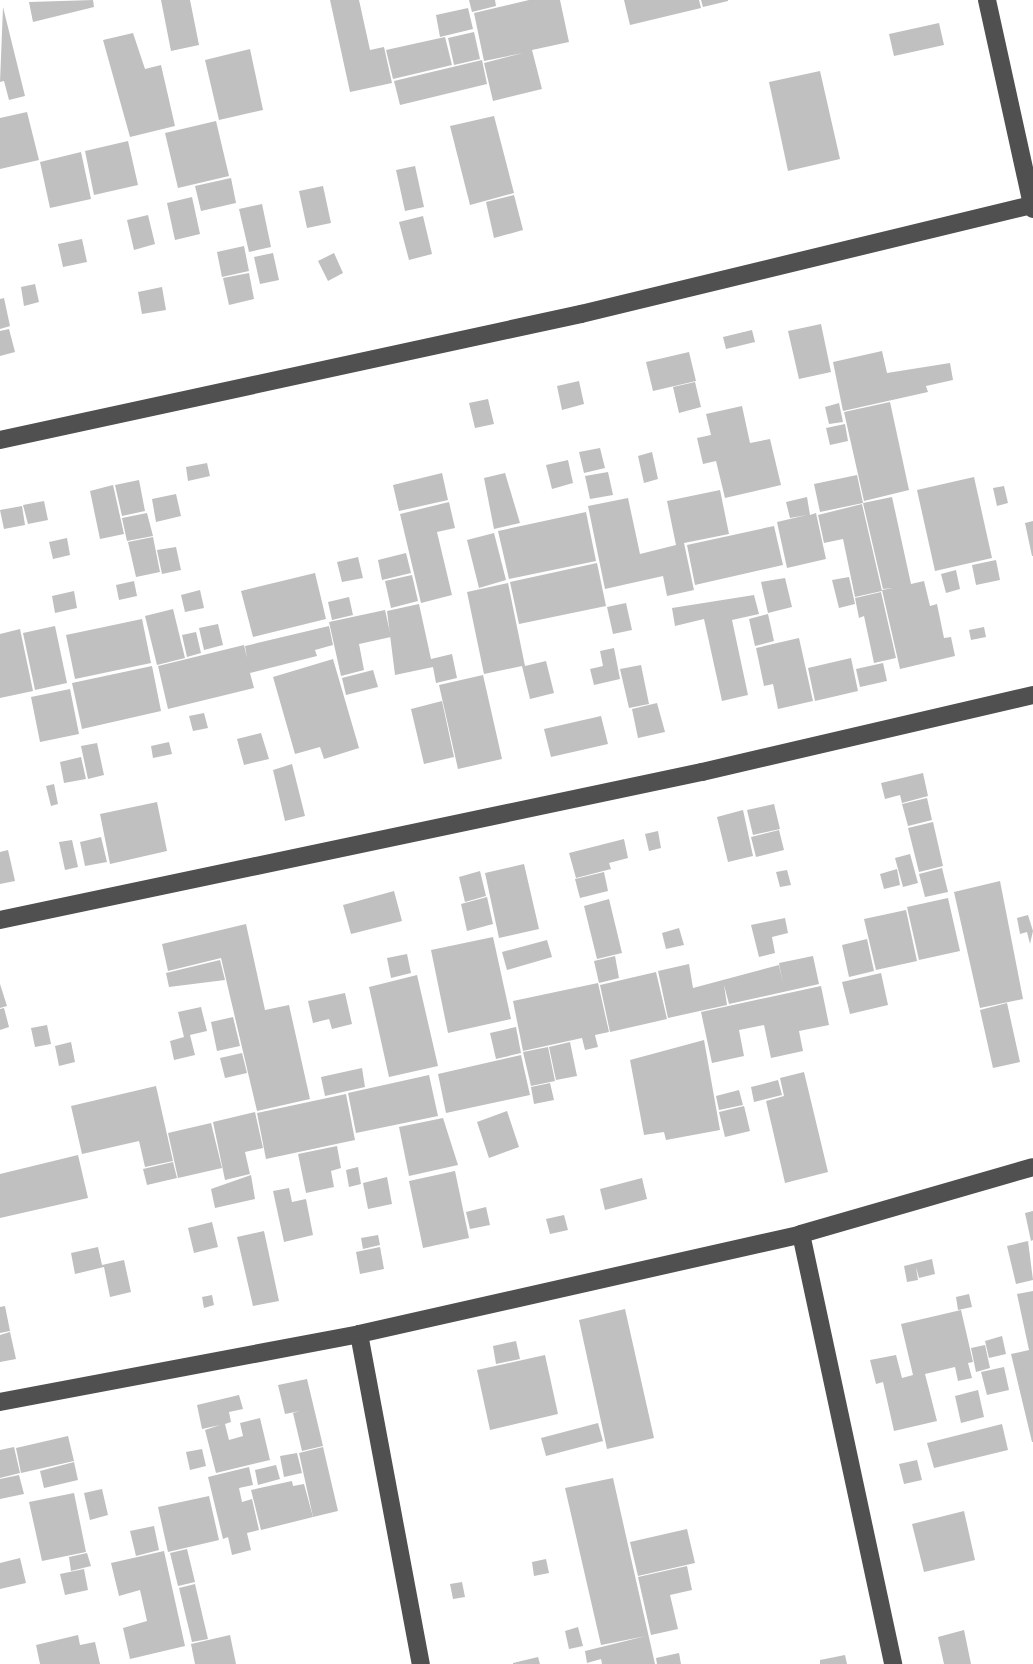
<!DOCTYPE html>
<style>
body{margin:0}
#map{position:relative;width:1033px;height:1664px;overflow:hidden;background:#fff;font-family:Commissioner,sans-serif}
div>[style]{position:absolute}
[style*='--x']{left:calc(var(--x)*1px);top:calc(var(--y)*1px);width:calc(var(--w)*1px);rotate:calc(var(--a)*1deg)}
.building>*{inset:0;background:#c0c0c0}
.minor>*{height:18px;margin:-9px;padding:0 9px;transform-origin:9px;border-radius:9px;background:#505050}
span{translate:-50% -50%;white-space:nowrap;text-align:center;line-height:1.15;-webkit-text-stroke:6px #fff;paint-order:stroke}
</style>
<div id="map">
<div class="building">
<i style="clip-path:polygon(93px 0,94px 7px,33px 22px,29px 2px)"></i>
<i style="clip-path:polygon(161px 0,190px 0,199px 45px,171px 51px)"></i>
<i style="clip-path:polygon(330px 0,359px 0,370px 50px,384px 47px,392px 83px,350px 92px)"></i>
<i style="clip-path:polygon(469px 0,495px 0,496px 6px,472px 12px)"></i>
<i style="clip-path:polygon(529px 0,560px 0,569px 42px,532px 50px,542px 89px,493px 101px,484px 63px,523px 53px,484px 61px,474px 13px)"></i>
<i style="clip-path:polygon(624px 0,699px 0,701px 8px,630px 25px)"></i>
<i style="clip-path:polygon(701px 0,728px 0,728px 1px,703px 7px)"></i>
<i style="clip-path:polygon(3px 7px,25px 96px,9px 100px,4px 81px,0 82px)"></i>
<i style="clip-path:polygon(468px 8px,473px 29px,440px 37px,436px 15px)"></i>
<i style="clip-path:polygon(939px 23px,944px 45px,894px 56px,889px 34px)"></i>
<i style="clip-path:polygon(474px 32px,480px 59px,454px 65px,448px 38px)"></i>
<i style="clip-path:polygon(133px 33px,145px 69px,161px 65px,175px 126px,130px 137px,103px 40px)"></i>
<i style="clip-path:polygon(445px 37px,452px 65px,393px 79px,386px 50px)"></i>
<i style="clip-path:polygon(250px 49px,263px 110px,219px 120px,205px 60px)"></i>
<i style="clip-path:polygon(482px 60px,487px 84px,400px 105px,394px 81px)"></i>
<i style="clip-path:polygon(820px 71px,840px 159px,788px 171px,769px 82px)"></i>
<i style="clip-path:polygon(27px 112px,39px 160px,0 169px,0 118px)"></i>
<i style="clip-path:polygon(494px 116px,514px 193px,470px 205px,450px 126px)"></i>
<i style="clip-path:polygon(216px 121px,229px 176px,178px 188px,165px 133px)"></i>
<i style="clip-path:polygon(128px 141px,138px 185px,94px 195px,85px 151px)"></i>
<i style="clip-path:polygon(81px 152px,91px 199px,50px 208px,40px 162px)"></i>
<i style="clip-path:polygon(415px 166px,424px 207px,405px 211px,396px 170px)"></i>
<i style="clip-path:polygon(231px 178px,236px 203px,201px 211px,195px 186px)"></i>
<i style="clip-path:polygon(323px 186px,331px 223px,307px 228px,299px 191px)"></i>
<i style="clip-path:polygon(514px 195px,523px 230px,494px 238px,486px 202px)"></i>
<i style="clip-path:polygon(192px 197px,200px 234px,175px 240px,167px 203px)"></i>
<i style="clip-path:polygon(262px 204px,271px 247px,249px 252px,239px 209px)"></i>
<i style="clip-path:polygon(148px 215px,155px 244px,134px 250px,127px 220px)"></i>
<i style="clip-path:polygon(423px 216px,432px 254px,409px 260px,399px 222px)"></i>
<i style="clip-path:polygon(82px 239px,87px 262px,63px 267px,58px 244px)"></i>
<i style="clip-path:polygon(244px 246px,249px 271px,222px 277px,217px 252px)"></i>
<i style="clip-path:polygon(273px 253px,279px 280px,260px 284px,254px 257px)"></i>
<i style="clip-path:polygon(334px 253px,343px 273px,328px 281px,318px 261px)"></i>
<i style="clip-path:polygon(249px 273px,254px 299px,229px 305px,223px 278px)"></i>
<i style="clip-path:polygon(35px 284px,39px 302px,24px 306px,21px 287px)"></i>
<i style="clip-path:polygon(162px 287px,166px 310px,142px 314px,138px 292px)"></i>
<i style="clip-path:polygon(4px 298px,10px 326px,0 329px,0 299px)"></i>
<i style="clip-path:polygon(821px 324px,831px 372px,799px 379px,788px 331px)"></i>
<i style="clip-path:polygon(9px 329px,15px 352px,0 356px,0 331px)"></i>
<i style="clip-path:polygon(752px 330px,755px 342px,726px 349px,723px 337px)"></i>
<i style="clip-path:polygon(882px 351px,887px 373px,950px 363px,953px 380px,926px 386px,928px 392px,843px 411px,833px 362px)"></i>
<i style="clip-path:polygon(689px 352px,696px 381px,653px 391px,646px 362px)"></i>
<i style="clip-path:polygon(579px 381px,584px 404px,562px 410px,557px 386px)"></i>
<i style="clip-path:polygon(695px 382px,701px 407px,679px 413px,673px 387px)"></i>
<i style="clip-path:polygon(488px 399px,494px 424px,475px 428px,469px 403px)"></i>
<i style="clip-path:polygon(890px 402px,909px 490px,864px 501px,844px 412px)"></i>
<i style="clip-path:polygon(839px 403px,843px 422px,829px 424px,825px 407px)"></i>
<i style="clip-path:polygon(742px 406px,750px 443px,770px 439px,781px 485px,725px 498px,716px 461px,703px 464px,697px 438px,711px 435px,706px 414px)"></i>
<i style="clip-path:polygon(845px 424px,848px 441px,830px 445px,826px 428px)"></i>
<i style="clip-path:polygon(600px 448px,605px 468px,584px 473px,579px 452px)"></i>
<i style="clip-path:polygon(652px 452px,658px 479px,644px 483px,638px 456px)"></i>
<i style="clip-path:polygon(568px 460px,573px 483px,552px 489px,546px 465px)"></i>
<i style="clip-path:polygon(207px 463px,210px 476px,188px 481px,186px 467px)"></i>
<i style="clip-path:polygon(608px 472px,613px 495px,590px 499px,585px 476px)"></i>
<i style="clip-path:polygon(442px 473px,448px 500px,399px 511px,393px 485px)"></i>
<i style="clip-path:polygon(505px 473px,520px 523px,494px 529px,484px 478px)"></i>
<i style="clip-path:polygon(857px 475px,863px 503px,820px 512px,814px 484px)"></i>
<i style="clip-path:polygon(974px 477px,992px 558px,935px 571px,917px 490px)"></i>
<i style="clip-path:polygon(139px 480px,145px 511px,122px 516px,115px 485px)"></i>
<i style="clip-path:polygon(113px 485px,124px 534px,100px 539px,90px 491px)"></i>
<i style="clip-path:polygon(1004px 486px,1008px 503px,997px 506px,993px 488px)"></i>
<i style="clip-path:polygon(720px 490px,729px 534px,684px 543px,694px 590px,667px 596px,663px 576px,605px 589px,588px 506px,628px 498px,640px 554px,676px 545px,667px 501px)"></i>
<i style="clip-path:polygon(176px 494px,181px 516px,156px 522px,152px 499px)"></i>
<i style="clip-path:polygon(807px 497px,810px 515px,816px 513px,826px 559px,787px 568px,777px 522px,807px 515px,790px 518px,786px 502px)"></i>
<i style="clip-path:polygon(892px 497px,911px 584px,924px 581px,930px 606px,937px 604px,944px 638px,951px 637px,955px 656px,900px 669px,882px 590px,893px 588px,883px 589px,863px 503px)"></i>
<i style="clip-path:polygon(44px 501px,48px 520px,28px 524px,23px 505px)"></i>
<i style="clip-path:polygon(449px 502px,455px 528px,437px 532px,452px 595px,421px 603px,400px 514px)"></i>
<i style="clip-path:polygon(862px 504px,882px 591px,855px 597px,843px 539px,824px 543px,818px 515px)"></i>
<i style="clip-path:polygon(22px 506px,25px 525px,4px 529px,0 510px)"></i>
<i style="clip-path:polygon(586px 512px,596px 561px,509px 579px,498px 531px)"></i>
<i style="clip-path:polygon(147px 513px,153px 536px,127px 541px,122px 518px)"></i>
<i style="clip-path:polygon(1033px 521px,1033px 556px,1032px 556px,1025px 523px)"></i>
<i style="clip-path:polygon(774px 526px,783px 565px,695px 585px,687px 545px)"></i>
<i style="clip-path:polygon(494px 533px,506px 580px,479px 588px,467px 540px)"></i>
<i style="clip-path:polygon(153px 537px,160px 572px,136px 577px,128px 542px)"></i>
<i style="clip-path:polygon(67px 538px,70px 555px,53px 559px,49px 542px)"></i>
<i style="clip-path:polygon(176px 547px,181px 570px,162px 574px,157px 550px)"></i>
<i style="clip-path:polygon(406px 553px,411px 573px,382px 580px,378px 560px)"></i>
<i style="clip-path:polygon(358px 557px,363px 578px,342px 582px,337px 562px)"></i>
<i style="clip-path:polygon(996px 560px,1000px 580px,976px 585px,972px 565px)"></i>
<i style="clip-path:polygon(597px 563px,606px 606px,519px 624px,510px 582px)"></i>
<i style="clip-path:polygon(956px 570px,960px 589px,946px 593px,941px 574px)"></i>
<i style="clip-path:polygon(315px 573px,326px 619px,253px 637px,241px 591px)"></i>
<i style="clip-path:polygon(412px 575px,418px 601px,391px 608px,385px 581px)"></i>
<i style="clip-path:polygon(849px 577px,855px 604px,839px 608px,832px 580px)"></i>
<i style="clip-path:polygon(785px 578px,792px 607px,768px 613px,761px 582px)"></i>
<i style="clip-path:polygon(134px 581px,137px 596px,119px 600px,116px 585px)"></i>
<i style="clip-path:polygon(508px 583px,525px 666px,546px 661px,554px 693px,530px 699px,522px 666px,484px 674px,467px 592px)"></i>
<i style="clip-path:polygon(200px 590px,204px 608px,185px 612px,181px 595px)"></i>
<i style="clip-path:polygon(74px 591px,77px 608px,55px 613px,52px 596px)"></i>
<i style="clip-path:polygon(881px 592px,896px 658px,874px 663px,864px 616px,859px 618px,855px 598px)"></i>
<i style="clip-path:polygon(754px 595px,759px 614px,732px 620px,748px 695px,722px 701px,704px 619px,675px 626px,672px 608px)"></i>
<i style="clip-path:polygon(349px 597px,353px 615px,332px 620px,328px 602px)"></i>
<i style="clip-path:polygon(626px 603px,632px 630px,613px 634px,607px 607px)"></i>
<i style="clip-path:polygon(419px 604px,431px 659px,452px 654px,457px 678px,436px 683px,433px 667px,395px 675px,387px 611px)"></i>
<i style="clip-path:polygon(173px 609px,185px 658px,157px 665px,145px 616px)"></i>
<i style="clip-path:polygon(385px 610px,391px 637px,359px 644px,364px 670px,341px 676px,329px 622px)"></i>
<i style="clip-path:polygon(768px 614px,774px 641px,755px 646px,749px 619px)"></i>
<i style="clip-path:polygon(142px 619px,151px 663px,75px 679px,66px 635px)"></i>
<i style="clip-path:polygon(218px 624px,223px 645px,204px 650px,199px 628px)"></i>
<i style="clip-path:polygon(55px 626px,67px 683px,35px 690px,23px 633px)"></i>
<i style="clip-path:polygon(329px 626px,333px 645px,315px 650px,317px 656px,250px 673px,254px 688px,168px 709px,158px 666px,244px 645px,247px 658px,245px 646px)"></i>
<i style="clip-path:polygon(984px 627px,986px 637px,971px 640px,969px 630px)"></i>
<i style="clip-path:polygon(20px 629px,33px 691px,0 698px,0 634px)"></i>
<i style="clip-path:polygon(196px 632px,201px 653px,187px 657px,182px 635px)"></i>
<i style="clip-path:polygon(799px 638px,813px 701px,778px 709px,773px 684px,764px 686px,756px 648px)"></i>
<i style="clip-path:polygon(614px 648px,620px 679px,594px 685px,590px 669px,603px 666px,600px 651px)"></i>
<i style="clip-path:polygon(851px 658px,858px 691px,815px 701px,808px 668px)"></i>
<i style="clip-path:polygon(333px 659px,359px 748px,324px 759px,320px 747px,295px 754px,273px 677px)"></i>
<i style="clip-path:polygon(883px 663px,887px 681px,860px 687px,856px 669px)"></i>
<i style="clip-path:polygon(641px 665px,649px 704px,629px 708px,620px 669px)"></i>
<i style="clip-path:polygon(152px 666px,161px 711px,82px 729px,72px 683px)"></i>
<i style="clip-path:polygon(373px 670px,378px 687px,346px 695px,342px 678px)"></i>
<i style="clip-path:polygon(483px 675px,502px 759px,458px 769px,439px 685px)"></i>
<i style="clip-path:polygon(70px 689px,79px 734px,40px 742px,31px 697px)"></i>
<i style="clip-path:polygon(442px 701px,454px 757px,424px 764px,411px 709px)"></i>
<i style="clip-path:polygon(657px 703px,665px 732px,638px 738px,632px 709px)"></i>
<i style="clip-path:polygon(204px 713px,208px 728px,193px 731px,189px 716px)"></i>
<i style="clip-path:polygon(601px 716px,608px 744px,551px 757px,544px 729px)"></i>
<i style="clip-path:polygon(261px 733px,269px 759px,244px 765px,237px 739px)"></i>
<i style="clip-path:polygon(169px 742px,172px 754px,153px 758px,151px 746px)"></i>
<i style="clip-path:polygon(97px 743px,104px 775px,88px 779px,81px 746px)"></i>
<i style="clip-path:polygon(81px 757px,86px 779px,64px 783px,60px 762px)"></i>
<i style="clip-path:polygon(292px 764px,305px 816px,285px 821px,273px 770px)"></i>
<i style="clip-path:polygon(923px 773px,928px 796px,902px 803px,900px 795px,885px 799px,881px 783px)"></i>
<i style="clip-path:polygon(54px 784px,58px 804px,51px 806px,46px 786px)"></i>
<i style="clip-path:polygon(927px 798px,932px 820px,908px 826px,902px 804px)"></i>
<i style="clip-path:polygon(157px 802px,167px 851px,110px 864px,100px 814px)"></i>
<i style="clip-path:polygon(774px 804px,780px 829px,753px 835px,747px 810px)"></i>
<i style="clip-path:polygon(743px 810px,753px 856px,728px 862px,717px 817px)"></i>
<i style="clip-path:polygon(933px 822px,943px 866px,919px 872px,908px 828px)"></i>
<i style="clip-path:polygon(779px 830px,784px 850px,756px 857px,751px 837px)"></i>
<i style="clip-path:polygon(658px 831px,661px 848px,649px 851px,645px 834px)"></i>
<i style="clip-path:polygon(101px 837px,107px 862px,85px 866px,80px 842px)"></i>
<i style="clip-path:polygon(624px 839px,628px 858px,609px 863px,611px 869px,576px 878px,569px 853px)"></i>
<i style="clip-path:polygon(72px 840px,78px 867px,65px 870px,59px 842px)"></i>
<i style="clip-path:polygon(8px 850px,15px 881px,0 884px,0 852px)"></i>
<i style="clip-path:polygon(910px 854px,918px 883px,903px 887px,895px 858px)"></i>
<i style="clip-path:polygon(524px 864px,539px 929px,499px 938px,485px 873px)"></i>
<i style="clip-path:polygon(942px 868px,948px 892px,925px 897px,919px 874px)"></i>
<i style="clip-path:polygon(897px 869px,900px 885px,884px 889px,880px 874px)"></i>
<i style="clip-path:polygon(787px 870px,791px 885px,780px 887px,776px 872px)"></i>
<i style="clip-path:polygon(480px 871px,486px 896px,465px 902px,459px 877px)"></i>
<i style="clip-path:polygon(604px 872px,608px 891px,580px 898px,575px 879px)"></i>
<i style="clip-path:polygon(1000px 881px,1023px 999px,980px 1008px,954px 892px)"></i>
<i style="clip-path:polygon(394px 891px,402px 921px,351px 934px,343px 905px)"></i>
<i style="clip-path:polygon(487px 897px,493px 924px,467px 931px,461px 904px)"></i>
<i style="clip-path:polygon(948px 898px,960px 951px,919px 960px,907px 907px)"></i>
<i style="clip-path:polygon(609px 899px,622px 953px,597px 959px,584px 906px)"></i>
<i style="clip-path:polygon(906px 910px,917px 961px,876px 970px,864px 919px)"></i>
<i style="clip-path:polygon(1028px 915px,1033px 931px,1030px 944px,1027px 932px,1020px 934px,1017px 918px)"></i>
<i style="clip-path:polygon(785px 918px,788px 933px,772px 937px,775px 953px,759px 957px,751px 925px)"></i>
<i style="clip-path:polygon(246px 924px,265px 1010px,289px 1005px,310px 1099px,257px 1111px,221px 958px,168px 971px,162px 944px)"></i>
<i style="clip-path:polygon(679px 928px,684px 945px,666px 949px,662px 933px)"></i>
<i style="clip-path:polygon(493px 937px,511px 1019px,448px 1033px,431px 950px)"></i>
<i style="clip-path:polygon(867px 939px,874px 971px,849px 977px,842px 945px)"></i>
<i style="clip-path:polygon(547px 940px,552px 957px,507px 970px,502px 952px)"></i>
<i style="clip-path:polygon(407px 954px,411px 973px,391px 978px,387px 958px)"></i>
<i style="clip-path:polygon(615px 956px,619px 978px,599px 983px,594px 961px)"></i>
<i style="clip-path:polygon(813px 956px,819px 984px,729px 1004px,724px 985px,727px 1005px,668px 1018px,658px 971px,689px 964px,693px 988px,779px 965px,783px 984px,779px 963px)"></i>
<i style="clip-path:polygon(220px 960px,225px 980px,169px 987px,166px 973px)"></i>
<i style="clip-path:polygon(656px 972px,667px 1019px,610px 1032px,600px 985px)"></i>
<i style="clip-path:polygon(881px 973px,888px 1005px,850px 1014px,842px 982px)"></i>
<i style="clip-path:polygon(417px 975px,438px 1066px,389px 1077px,369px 987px)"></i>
<i style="clip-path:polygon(598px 983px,609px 1032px,595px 1035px,598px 1047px,585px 1050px,582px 1038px,523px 1051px,513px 1001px)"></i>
<i style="clip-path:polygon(0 984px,7px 1006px,0 1008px)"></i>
<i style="clip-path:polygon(821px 986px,829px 1025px,799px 1031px,803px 1051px,771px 1058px,764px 1025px,739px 1030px,744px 1056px,712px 1063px,701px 1012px)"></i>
<i style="clip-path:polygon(345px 993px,352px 1024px,332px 1029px,329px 1019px,313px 1023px,308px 1001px)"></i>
<i style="clip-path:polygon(1007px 1003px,1020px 1062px,993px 1068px,980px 1010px)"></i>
<i style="clip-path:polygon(201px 1007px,207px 1031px,190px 1035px,195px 1055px,174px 1060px,170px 1041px,184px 1037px,178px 1012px)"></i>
<i style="clip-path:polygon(4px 1008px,9px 1027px,0 1030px,0 1009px)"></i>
<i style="clip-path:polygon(233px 1017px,240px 1046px,217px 1051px,211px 1022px)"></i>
<i style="clip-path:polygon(47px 1025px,51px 1044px,35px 1047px,31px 1028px)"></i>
<i style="clip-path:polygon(516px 1027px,521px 1053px,496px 1059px,490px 1033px)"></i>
<i style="clip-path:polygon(704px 1040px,720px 1130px,666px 1140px,664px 1132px,644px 1135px,630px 1060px)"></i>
<i style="clip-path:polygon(71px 1042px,75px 1062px,59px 1066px,55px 1046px)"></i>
<i style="clip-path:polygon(570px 1042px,577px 1076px,556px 1080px,549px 1047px)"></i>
<i style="clip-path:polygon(548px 1047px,555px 1081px,531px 1086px,523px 1052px)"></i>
<i style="clip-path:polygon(242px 1053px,247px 1073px,225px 1078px,220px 1058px)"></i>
<i style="clip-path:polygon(521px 1055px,530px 1095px,446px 1113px,438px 1074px)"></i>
<i style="clip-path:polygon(362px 1068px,365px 1087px,325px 1096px,321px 1077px)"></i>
<i style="clip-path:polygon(804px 1072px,828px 1172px,785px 1183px,766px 1101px,784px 1096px,780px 1078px)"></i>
<i style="clip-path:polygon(429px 1075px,438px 1116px,356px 1133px,348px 1093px)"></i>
<i style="clip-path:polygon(778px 1080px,782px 1095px,754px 1102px,751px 1087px)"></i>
<i style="clip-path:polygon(550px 1083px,554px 1100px,534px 1104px,531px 1087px)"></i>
<i style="clip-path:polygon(156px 1086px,173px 1161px,145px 1167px,139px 1141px,82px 1154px,71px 1106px)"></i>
<i style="clip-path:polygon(739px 1090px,743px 1105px,719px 1110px,716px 1096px)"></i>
<i style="clip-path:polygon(346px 1094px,355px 1140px,266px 1159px,257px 1113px)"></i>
<i style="clip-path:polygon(744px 1106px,750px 1131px,725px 1137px,719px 1112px)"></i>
<i style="clip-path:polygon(507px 1111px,519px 1147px,489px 1158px,477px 1122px)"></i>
<i style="clip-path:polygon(255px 1112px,263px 1148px,245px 1152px,250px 1174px,225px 1180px,213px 1122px)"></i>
<i style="clip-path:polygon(443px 1118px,458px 1165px,409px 1176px,399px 1127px)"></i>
<i style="clip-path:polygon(211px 1123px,222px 1168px,178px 1178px,168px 1133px)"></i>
<i style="clip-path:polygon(337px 1146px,341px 1168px,331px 1171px,334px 1187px,306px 1193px,298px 1154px)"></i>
<i style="clip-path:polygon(78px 1155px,88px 1198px,0 1218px,0 1174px)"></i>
<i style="clip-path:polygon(173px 1162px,177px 1178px,147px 1185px,143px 1169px)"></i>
<i style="clip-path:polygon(358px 1167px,361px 1184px,349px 1187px,346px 1170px)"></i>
<i style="clip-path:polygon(455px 1171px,469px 1238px,423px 1248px,409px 1181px)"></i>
<i style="clip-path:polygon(251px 1175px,255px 1199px,215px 1208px,211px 1189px)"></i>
<i style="clip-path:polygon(387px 1177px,392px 1204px,368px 1209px,363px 1183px)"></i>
<i style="clip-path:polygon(642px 1178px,647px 1199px,605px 1210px,600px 1189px)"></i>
<i style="clip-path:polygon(289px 1188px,292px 1202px,306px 1199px,313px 1235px,284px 1242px,273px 1191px)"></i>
<i style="clip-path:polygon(486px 1207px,490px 1225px,470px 1229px,466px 1212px)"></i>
<i style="clip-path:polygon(1033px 1211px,1033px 1240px,1031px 1241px,1025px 1213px)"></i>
<i style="clip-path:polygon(564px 1215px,568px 1230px,550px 1234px,546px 1219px)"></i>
<i style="clip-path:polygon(212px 1222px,218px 1247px,194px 1253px,188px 1228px)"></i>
<i style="clip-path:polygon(264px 1231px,279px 1301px,253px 1306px,237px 1237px)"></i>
<i style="clip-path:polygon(378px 1235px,380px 1245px,363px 1249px,361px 1238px)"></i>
<i style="clip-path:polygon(1028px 1241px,1033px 1280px,1016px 1284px,1007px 1246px)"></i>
<i style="clip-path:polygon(98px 1247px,102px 1265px,124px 1260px,131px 1292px,110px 1297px,104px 1267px,75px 1274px,71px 1253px)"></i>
<i style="clip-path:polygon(380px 1247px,384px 1269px,360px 1274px,356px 1252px)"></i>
<i style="clip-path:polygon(932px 1259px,935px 1274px,919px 1278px,916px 1267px,918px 1280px,907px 1282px,904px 1266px)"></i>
<i style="clip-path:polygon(1033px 1291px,1033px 1442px,1032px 1442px,1011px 1354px,1029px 1350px,1017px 1294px)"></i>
<i style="clip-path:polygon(969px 1294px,972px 1307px,958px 1310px,956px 1297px)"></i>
<i style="clip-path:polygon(212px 1295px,214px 1305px,204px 1308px,202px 1297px)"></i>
<i style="clip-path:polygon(5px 1306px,10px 1331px,0 1333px,0 1307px)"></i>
<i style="clip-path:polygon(625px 1309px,654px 1438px,607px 1449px,579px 1320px)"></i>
<i style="clip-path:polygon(961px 1310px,973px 1362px,968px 1363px,972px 1378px,958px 1381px,955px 1367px,925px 1374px,937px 1421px,894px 1431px,883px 1382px,876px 1384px,870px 1360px,896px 1355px,902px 1378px,913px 1375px,901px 1324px)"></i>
<i style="clip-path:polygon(10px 1332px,16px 1359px,0 1362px,0 1335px)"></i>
<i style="clip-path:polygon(1002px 1336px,1006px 1354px,989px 1358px,985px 1341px)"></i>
<i style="clip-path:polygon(516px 1341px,520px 1359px,496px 1364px,493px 1346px)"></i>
<i style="clip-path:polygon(985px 1345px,990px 1368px,976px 1372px,971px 1348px)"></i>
<i style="clip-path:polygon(545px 1355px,558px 1414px,490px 1430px,477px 1370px)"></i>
<i style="clip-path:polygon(1004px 1367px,1009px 1390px,987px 1395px,981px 1372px)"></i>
<i style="clip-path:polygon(307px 1379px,323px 1446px,302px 1451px,293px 1413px,300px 1411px,285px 1414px,278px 1385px)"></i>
<i style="clip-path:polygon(978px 1390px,984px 1417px,961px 1423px,955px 1396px)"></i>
<i style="clip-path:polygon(239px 1395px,243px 1409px,229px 1412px,231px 1422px,225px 1424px,229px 1440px,243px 1436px,240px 1423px,260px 1418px,270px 1460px,216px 1473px,205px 1430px,220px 1425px,202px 1429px,197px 1405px)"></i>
<i style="clip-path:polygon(598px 1423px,603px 1441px,546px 1456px,541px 1438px)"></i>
<i style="clip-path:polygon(1002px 1424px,1008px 1450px,934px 1468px,927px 1443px)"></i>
<i style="clip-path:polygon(68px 1436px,74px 1461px,21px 1473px,16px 1448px)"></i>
<i style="clip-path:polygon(14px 1447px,20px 1473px,0 1478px,0 1450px)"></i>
<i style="clip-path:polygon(323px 1447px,338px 1511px,313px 1517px,299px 1453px)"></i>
<i style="clip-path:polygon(202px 1449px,206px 1466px,190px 1470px,186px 1452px)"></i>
<i style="clip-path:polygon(297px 1453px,302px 1473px,284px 1477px,280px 1456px)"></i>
<i style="clip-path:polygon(917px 1460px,922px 1480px,904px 1484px,899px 1464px)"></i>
<i style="clip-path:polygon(74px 1462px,78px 1480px,44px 1488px,40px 1471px)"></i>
<i style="clip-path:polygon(276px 1465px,280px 1479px,258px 1485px,255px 1470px)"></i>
<i style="clip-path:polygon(249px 1467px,253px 1485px,239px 1488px,242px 1502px,252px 1499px,259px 1530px,247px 1533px,251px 1550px,232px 1555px,228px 1537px,223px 1539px,208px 1477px)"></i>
<i style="clip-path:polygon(19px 1475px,24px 1494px,0 1499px,0 1479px)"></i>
<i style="clip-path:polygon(613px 1478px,628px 1545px,655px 1664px,602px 1664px,601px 1659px,587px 1663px,585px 1651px,646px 1636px,601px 1645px,565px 1488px)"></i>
<i style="clip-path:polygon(292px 1481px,293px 1486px,304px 1484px,313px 1517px,261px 1530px,251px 1490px)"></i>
<i style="clip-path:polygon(102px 1489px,108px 1515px,90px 1520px,84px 1493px)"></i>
<i style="clip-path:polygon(74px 1493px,86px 1552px,42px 1561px,29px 1502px)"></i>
<i style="clip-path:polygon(209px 1496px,219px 1540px,168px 1552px,158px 1507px)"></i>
<i style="clip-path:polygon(964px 1511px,975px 1560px,924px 1572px,912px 1524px)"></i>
<i style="clip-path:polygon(154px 1526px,159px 1550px,136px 1556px,130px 1531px)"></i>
<i style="clip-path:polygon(687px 1529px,695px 1563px,638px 1576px,630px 1542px)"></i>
<i style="clip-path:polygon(187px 1549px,195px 1582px,178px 1586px,170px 1553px)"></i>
<i style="clip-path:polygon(164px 1551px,185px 1646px,130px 1659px,123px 1628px,147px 1621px,140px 1590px,119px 1596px,111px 1563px)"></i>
<i style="clip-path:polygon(87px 1553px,91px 1566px,71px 1571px,69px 1557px)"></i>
<i style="clip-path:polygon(20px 1558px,26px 1583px,0 1589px,0 1563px)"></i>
<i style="clip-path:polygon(546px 1559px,549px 1573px,534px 1576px,532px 1562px)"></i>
<i style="clip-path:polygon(687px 1566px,692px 1590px,670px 1595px,678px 1629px,651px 1635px,638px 1577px)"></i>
<i style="clip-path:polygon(84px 1569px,88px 1590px,65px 1595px,60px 1574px)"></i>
<i style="clip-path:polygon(462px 1582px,465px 1597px,453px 1599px,450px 1584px)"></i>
<i style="clip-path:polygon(195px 1584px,208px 1639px,192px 1642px,179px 1588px)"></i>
<i style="clip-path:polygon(578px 1627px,583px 1646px,569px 1649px,565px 1631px)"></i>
<i style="clip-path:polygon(964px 1630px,971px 1664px,944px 1664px,938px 1637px)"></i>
<i style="clip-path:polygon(78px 1635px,80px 1645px,95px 1642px,100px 1664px,40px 1664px,36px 1645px)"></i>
<i style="clip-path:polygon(230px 1635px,236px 1664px,195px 1664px,191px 1644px)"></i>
<i style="clip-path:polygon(679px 1653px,681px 1664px,657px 1664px,656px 1658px)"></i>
<i style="clip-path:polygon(845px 1655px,847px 1664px,820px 1664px,820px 1660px)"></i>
<i style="clip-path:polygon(538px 1657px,540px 1664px,513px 1664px,513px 1663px)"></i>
</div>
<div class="minor">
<i style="--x:987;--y:0;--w:214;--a:77.6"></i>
<i style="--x:0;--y:440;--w:595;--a:-12.24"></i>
<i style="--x:581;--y:314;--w:465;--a:-13.6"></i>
<i style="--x:0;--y:920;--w:717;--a:-11.91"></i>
<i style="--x:702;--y:772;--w:340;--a:-13.1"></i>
<i style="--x:801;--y:1234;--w:440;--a:77.9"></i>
<i style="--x:359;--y:1334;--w:336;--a:79.4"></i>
<i style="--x:0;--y:1402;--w:365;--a:-10.7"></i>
<i style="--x:359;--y:1334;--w:453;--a:-12.7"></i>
<i style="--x:801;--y:1234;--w:241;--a:-16.1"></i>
</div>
</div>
